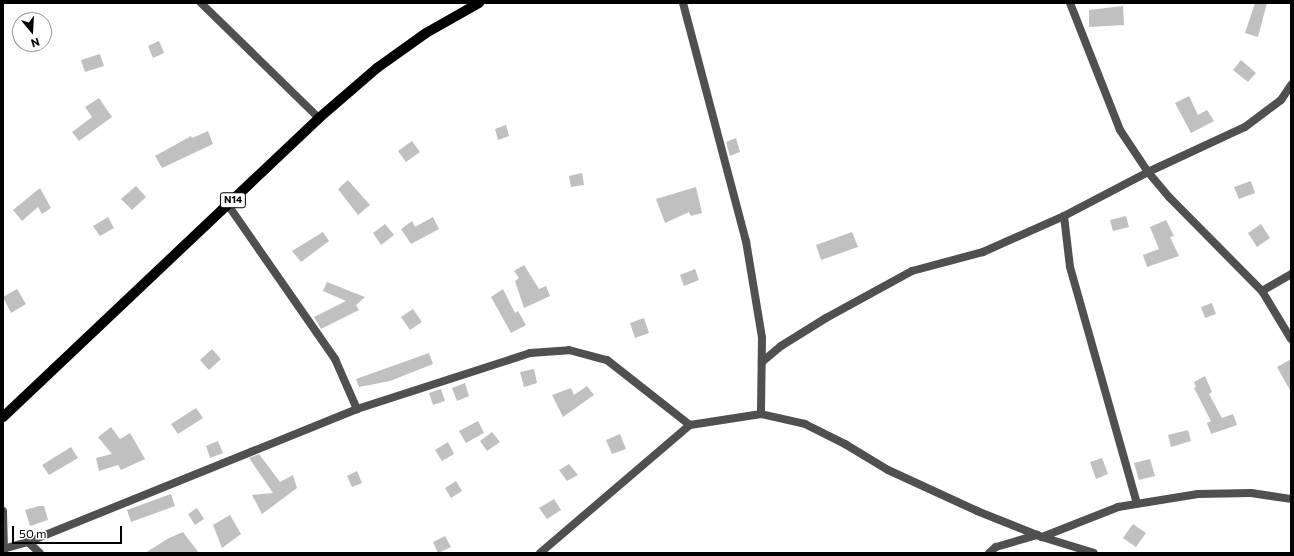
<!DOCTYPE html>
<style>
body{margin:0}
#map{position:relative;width:1294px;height:556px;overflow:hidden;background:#fff;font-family:Commissioner,sans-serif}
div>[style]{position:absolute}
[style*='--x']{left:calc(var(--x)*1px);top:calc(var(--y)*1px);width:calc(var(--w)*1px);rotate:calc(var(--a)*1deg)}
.building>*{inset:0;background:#c0c0c0}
.minor>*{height:8px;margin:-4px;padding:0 4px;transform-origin:4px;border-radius:4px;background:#505050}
.primary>*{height:10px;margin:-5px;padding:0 5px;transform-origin:5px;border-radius:5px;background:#000}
span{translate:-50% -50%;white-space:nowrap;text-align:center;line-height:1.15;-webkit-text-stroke:3px #fff;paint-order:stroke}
.shield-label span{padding:1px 3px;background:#fff;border:1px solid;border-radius:3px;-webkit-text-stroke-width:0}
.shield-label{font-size:10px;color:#000;font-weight:700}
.frame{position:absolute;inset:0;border:4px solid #000;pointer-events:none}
.north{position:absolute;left:12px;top:12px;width:40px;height:40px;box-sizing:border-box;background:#fff;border:1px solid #999;border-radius:50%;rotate:162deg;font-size:11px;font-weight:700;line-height:16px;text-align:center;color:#000}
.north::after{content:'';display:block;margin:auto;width:14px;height:18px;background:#000;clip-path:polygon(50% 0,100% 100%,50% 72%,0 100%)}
.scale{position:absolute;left:12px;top:526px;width:110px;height:18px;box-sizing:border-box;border:2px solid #000;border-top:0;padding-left:5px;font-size:12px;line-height:14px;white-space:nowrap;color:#000;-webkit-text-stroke:3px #fff;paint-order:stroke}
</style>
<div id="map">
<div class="building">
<i style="clip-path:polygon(1255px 3px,1267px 3px,1258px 37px,1245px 33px)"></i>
<i style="clip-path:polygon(1123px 6px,1124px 25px,1089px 27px,1089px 10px)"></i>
<i style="clip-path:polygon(159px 41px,164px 53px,153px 58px,148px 46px)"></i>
<i style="clip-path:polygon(100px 54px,104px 66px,85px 72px,81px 60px)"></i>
<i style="clip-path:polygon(1241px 60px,1256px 73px,1248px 82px,1233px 70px)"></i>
<i style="clip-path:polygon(1189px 96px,1198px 115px,1207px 110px,1214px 121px,1191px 133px,1175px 103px)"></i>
<i style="clip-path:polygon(99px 98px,112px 117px,79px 141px,72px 132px,92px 117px,85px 107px)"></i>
<i style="clip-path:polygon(506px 125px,509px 136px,498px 140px,495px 129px)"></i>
<i style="clip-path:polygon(208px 131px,213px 144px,162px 168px,155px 156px,191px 136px,192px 138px)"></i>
<i style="clip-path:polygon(736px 138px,740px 152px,730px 156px,726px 142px)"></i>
<i style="clip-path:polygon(412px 141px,420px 152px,406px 162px,398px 151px)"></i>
<i style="clip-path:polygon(582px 173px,584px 185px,571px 187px,569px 176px)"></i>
<i style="clip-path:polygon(348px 180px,370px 205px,358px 215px,338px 189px)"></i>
<i style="clip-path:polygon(1251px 181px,1255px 193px,1239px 199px,1234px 187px)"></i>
<i style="clip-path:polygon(136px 186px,146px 197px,132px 210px,121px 199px)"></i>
<i style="clip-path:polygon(696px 187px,702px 213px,691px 216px,689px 212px,665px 223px,656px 199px)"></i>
<i style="clip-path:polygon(40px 188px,51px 208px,42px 214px,38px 207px,22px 221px,13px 210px)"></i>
<i style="clip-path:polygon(1126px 216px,1129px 227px,1113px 231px,1110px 220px)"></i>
<i style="clip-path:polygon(108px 217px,114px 228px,100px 236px,93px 226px)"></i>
<i style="clip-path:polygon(433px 217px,439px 229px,411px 244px,401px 229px,412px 221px,415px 227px)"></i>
<i style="clip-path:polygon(1166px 220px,1174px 236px,1170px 237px,1179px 256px,1147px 267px,1143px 255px,1159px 249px,1150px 227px)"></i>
<i style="clip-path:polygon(385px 224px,394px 235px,381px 245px,373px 233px)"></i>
<i style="clip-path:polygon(1261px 224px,1270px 238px,1257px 247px,1248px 233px)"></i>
<i style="clip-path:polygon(323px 232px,329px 241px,301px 262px,292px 251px)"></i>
<i style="clip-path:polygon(852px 232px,858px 247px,821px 260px,816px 245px)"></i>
<i style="clip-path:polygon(524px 265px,539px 289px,546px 286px,550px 296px,524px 308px,515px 281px,519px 278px,514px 271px)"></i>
<i style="clip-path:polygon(695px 269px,699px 280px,684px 286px,680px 275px)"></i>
<i style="clip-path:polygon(327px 282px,365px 297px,356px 305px,359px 310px,321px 329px,314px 317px,346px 301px,323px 291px)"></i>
<i style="clip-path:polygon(17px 289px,26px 304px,11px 313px,3px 297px)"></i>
<i style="clip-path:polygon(503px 289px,515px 313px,518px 311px,526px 325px,511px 333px,491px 297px)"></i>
<i style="clip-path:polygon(1212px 303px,1216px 314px,1205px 318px,1201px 307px)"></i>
<i style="clip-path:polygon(413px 309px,422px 322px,410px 330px,401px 317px)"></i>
<i style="clip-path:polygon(644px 318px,649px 333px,635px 338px,630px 323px)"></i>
<i style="clip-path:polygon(212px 349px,221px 359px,209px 370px,200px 360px)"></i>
<i style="clip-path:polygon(429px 353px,433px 364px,390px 381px,359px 387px,356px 379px)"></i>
<i style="clip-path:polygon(1291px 359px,1291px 392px,1277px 367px)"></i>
<i style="clip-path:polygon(534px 369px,537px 383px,524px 387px,520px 372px)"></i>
<i style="clip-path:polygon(1205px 376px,1212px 392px,1209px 394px,1222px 418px,1233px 414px,1237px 425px,1211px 434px,1207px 423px,1211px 421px,1194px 388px,1196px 387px,1194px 382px)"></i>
<i style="clip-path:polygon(465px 383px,469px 396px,457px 401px,452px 388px)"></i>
<i style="clip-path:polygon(587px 386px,594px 395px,563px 417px,552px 395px,571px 388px,574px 395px)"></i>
<i style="clip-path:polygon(441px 389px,445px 401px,433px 405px,429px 393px)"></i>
<i style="clip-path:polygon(196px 408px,203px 418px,178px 434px,171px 424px)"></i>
<i style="clip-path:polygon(478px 421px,484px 433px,466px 443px,459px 431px)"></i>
<i style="clip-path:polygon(111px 427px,120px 439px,130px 433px,145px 459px,121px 470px,118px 465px,99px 471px,96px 458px,112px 454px,98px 437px)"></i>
<i style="clip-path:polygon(1188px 430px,1191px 441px,1171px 447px,1168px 435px)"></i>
<i style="clip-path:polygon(492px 432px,500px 442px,487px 451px,480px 441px)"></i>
<i style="clip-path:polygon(620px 434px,626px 449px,612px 454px,606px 440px)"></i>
<i style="clip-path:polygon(218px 441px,223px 453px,210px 458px,206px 446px)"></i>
<i style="clip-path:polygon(448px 442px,454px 454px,442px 461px,435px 450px)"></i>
<i style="clip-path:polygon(71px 447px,78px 458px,49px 475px,42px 465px)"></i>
<i style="clip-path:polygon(259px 454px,280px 482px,293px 475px,297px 488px,262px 514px,252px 495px,273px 493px,249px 458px)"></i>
<i style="clip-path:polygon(1102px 458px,1108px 474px,1096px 479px,1090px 462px)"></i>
<i style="clip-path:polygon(1150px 459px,1155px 476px,1139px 480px,1134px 463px)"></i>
<i style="clip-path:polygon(569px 464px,578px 475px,567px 481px,559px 470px)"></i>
<i style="clip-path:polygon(357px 471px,362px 483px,352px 487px,347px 476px)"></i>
<i style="clip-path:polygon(456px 481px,462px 491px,451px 498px,445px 488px)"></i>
<i style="clip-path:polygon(171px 494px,175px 506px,131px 522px,127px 510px)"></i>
<i style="clip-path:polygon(554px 499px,561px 510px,547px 519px,539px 508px)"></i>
<i style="clip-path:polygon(39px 506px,44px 506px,48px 520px,30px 526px,25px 510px)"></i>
<i style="clip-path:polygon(197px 508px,204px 519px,195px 525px,188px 514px)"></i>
<i style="clip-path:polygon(230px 515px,241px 534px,222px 548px,213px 525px)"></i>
<i style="clip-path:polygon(1133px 524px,1146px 533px,1136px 547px,1123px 538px)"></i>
<i style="clip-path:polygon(183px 532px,199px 553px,145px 553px,169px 538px)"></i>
<i style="clip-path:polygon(445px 536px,451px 547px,438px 553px,433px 542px)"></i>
</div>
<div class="minor">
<i style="--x:201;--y:3;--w:165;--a:44.3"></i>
<i style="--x:683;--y:3;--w:246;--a:75.2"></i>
<i style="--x:746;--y:241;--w:98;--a:80.6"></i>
<i style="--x:762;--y:338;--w:76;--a:90.8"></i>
<i style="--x:1070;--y:3;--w:136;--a:68.5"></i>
<i style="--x:1120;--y:130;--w:50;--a:56.3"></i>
<i style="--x:1148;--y:172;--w:33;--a:50"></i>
<i style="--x:1169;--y:197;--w:132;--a:45.3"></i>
<i style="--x:1262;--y:291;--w:56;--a:58.9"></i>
<i style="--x:228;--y:205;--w:188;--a:55.2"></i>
<i style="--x:335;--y:359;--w:55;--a:66.3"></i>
<i style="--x:1064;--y:216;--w:51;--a:83.3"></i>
<i style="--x:1070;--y:267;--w:246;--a:74.2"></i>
<i style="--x:1262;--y:291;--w:34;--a:-30"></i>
<i style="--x:762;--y:362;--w:25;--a:-40"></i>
<i style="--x:781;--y:346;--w:53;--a:-31.9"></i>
<i style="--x:826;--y:318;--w:98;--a:-28.7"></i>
<i style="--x:912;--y:271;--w:73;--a:-15"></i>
<i style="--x:983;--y:252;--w:89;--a:-24"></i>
<i style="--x:1064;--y:216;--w:95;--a:-27.6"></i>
<i style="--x:1148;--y:172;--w:107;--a:-24.9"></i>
<i style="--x:1245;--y:127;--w:45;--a:-36.9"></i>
<i style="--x:1281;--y:100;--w:18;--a:-56"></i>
<i style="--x:3;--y:511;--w:41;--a:88.6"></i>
<i style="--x:1042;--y:537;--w:82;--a:-21.5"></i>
<i style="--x:1118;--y:507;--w:81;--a:-9.2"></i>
<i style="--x:1198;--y:494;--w:53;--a:-1.1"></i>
<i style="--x:1251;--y:493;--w:40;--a:8.5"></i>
<i style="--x:28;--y:542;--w:16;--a:43"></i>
<i style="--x:3;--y:549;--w:26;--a:-16"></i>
<i style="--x:28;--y:542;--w:355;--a:-22"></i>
<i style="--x:357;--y:409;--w:182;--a:-17.9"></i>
<i style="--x:530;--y:353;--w:39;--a:-4"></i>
<i style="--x:569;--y:350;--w:39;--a:15"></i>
<i style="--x:607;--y:360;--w:105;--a:38.1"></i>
<i style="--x:540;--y:553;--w:197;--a:-40.5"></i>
<i style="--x:690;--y:425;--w:72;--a:-8.8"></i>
<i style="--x:761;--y:414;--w:45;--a:12.8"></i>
<i style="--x:805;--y:424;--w:45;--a:26.6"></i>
<i style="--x:845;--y:444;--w:50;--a:31.2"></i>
<i style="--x:888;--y:470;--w:98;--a:24.7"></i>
<i style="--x:977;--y:511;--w:70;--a:21.8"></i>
<i style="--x:1042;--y:537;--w:54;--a:17.1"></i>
<i style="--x:989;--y:553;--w:9;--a:-41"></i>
<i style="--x:996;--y:547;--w:43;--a:-16.3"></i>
</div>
<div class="primary">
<i style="--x:3;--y:417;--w:435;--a:-43.4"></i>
<i style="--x:319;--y:118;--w:77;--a:-40.8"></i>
<i style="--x:377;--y:68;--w:60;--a:-35.5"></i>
<i style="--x:426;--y:33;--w:61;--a:-29.5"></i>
</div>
<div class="shield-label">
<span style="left:233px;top:200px">N14</span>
</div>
<div class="frame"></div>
<div class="north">N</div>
<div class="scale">50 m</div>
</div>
